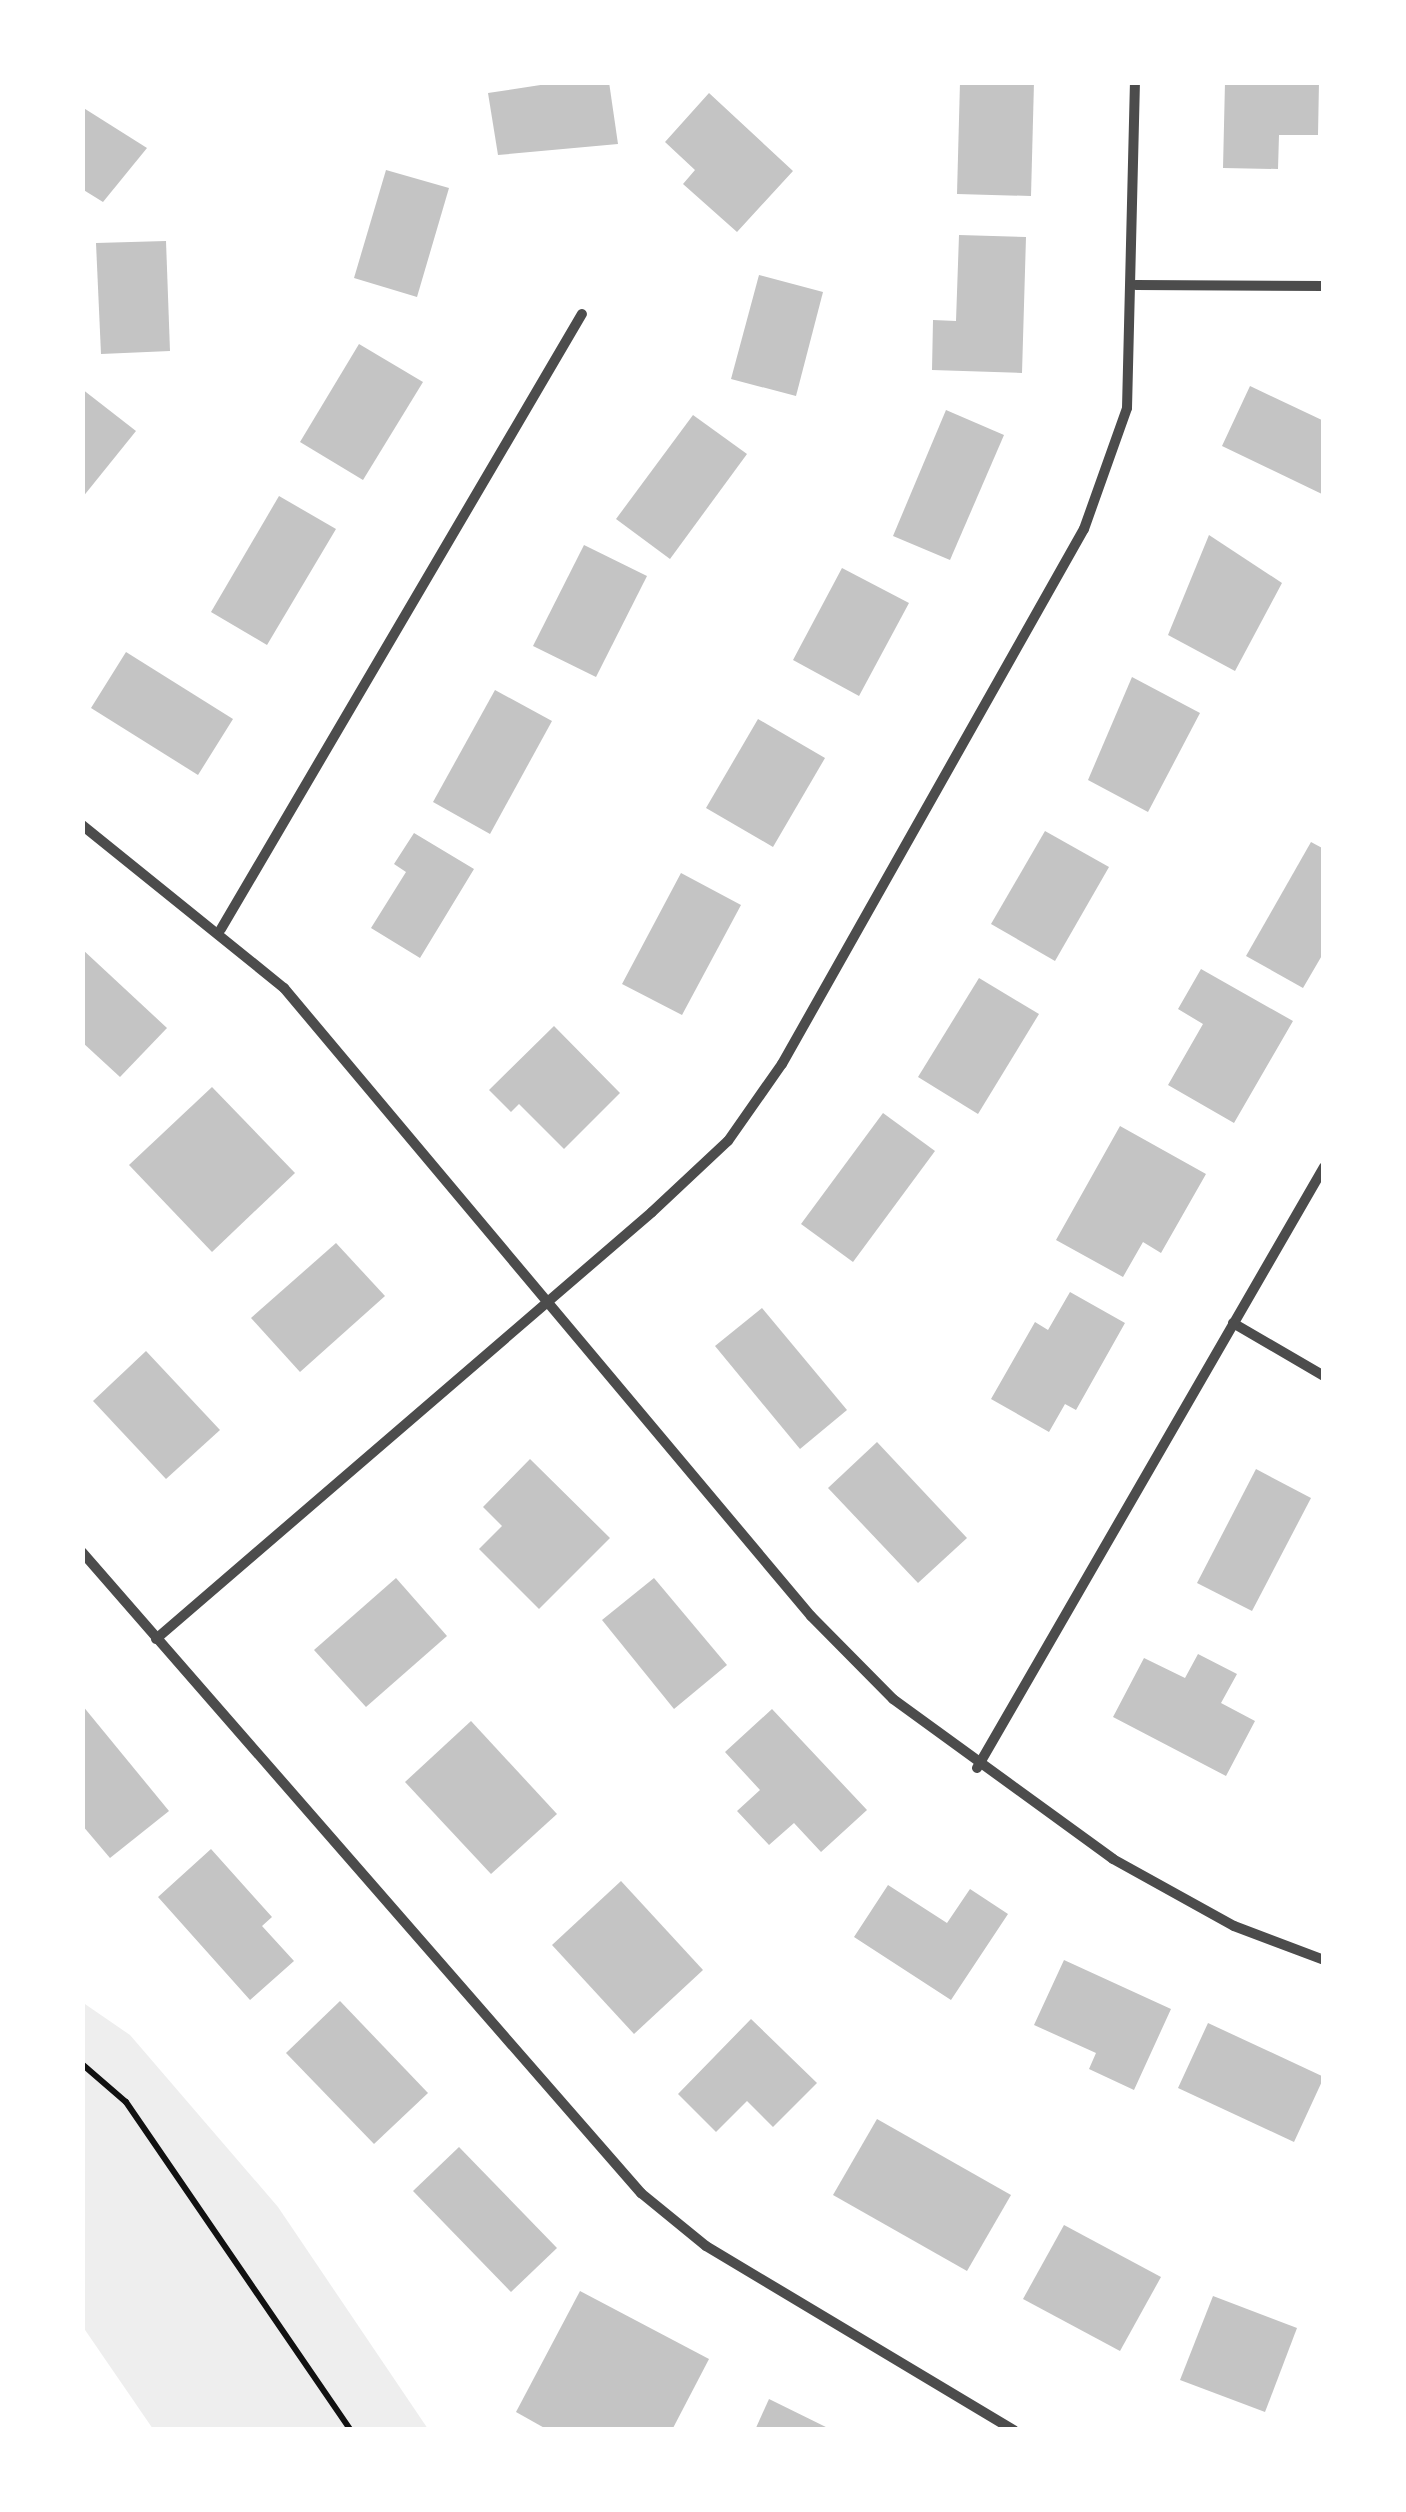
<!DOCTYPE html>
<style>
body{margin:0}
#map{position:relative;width:1406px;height:2512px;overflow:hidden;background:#fff;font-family:Lora,serif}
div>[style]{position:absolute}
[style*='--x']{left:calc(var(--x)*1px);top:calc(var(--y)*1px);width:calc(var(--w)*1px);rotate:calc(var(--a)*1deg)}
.green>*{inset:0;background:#eee}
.building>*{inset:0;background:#c4c4c4}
.path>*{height:6px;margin:-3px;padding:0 3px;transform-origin:3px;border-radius:3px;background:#111}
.minor>*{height:10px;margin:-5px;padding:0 5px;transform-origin:5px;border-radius:5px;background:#4c4c4c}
span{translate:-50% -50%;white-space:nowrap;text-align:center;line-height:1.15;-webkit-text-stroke:10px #fff;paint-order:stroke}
.frame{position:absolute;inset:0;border:85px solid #fff;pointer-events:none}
</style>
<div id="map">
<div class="green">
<i style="clip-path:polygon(82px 2002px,130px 2035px,278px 2207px,428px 2429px,153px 2429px,83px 2327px)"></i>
</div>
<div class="building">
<i style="clip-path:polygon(560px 82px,609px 82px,618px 144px,498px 155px,488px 93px)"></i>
<i style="clip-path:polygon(960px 82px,1034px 82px,1031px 196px,957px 194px)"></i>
<i style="clip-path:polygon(1225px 82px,1319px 82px,1318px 135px,1279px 135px,1278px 169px,1223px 168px)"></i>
<i style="clip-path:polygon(709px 93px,793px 171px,737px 232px,683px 184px,695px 170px,665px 142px)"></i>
<i style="clip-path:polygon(82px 107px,147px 148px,103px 202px,82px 189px)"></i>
<i style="clip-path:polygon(386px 170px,449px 188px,417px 297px,354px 278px)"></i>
<i style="clip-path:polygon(959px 235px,1026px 237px,1022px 373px,932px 370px,933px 320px,956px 321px)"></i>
<i style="clip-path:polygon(166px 241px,170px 351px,101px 354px,96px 243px)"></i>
<i style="clip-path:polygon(759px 275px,823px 292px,796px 396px,731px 379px)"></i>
<i style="clip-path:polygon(359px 344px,423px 382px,363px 480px,300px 442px)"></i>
<i style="clip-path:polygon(1250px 386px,1324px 421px,1324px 495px,1222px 446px)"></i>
<i style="clip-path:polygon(82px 389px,136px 431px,82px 498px)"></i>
<i style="clip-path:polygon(946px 410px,1004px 435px,950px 560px,893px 536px)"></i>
<i style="clip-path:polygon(693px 415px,747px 454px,670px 559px,616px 519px)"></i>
<i style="clip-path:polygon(279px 496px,336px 529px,267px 645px,211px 612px)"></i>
<i style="clip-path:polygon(1209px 535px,1282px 583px,1235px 671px,1168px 635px)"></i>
<i style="clip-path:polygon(584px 545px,647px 576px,596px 677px,533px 646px)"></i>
<i style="clip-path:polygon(842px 568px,909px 603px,859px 696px,793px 660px)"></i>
<i style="clip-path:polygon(126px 652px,233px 719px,198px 775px,91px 708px)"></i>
<i style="clip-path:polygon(1132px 677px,1200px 713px,1148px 812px,1088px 780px)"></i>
<i style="clip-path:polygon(495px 690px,552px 721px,490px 834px,433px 802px)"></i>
<i style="clip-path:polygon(758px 719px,825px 758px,773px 847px,706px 808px)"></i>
<i style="clip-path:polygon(1045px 831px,1109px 867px,1055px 961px,991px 924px)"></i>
<i style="clip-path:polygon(414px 833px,474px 869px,420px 958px,371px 928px,406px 872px,394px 864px)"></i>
<i style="clip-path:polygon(1311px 842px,1324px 849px,1324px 952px,1303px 988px,1246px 956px)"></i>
<i style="clip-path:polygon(681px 873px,741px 905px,682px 1015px,622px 984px)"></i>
<i style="clip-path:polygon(82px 949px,167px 1028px,120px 1077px,82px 1042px)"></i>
<i style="clip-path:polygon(1201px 969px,1293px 1021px,1234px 1123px,1168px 1085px,1203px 1024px,1178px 1009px)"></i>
<i style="clip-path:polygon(979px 978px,1039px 1014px,978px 1114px,918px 1077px)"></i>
<i style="clip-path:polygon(554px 1026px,620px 1093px,564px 1149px,519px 1104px,511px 1112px,489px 1090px)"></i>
<i style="clip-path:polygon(212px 1087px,295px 1173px,212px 1252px,129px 1165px)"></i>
<i style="clip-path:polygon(883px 1113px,935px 1151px,853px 1262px,801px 1224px)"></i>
<i style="clip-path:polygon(1120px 1126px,1206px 1174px,1161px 1253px,1143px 1242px,1123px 1277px,1056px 1240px)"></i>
<i style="clip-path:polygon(336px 1243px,385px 1296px,300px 1372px,251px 1318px)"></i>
<i style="clip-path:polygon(1070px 1292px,1125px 1323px,1076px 1410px,1065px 1404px,1049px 1432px,991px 1399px,1035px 1322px,1048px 1330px)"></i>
<i style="clip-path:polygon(762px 1308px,847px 1410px,800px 1449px,715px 1346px)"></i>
<i style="clip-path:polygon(146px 1351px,220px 1430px,166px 1479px,93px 1401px)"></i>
<i style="clip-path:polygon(877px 1442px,967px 1538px,918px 1583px,828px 1488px)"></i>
<i style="clip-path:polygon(530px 1459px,610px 1538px,539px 1609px,479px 1549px,502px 1526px,483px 1507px)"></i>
<i style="clip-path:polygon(1256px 1469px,1311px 1498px,1252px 1611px,1197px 1583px)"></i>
<i style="clip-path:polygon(396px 1578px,447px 1636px,366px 1707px,314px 1650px)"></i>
<i style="clip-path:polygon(654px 1578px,727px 1665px,674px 1709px,602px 1620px)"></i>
<i style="clip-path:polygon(1198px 1654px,1237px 1674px,1221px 1703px,1255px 1721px,1226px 1776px,1113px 1717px,1144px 1658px,1185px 1678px)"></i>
<i style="clip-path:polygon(82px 1705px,169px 1811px,110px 1858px,82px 1825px)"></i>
<i style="clip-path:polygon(772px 1709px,867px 1810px,821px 1852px,794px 1823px,769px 1845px,737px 1811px,760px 1790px,725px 1752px)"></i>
<i style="clip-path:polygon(471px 1721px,557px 1814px,491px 1874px,405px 1782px)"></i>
<i style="clip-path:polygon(211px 1849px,272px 1917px,262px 1926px,294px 1961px,250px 2000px,158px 1897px)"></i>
<i style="clip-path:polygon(621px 1881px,703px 1970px,634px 2034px,552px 1945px)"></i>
<i style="clip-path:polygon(888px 1885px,947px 1923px,970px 1889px,1008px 1914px,951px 2000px,854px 1937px)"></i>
<i style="clip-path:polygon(1064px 1960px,1171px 2009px,1134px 2090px,1089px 2069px,1096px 2053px,1034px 2025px)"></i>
<i style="clip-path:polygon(340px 2001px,428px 2093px,374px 2144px,286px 2053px)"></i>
<i style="clip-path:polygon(751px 2019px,817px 2083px,773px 2127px,747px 2101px,716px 2132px,678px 2094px)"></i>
<i style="clip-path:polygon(1208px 2023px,1324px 2077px,1294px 2142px,1178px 2088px)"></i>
<i style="clip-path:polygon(877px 2119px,1011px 2195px,967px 2271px,833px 2195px)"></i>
<i style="clip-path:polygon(459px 2147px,557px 2248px,511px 2292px,413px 2191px)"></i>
<i style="clip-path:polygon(1064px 2225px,1161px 2277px,1120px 2351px,1023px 2299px)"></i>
<i style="clip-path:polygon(580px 2291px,709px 2359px,672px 2430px,548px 2430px,516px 2412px)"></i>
<i style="clip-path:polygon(1213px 2296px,1297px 2328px,1265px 2412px,1180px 2380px)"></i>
<i style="clip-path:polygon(769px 2399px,832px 2430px,755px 2430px)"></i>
</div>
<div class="path">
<i style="--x:82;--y:2064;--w:58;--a:40.8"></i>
<i style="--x:126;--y:2102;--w:398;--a:55.6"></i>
</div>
<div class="minor">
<i style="--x:1136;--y:285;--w:188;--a:0.3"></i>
<i style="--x:82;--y:825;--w:260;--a:38.9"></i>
<i style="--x:284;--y:988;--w:820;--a:50"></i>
<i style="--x:811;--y:1616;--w:117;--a:45.3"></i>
<i style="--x:893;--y:1699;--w:272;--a:36"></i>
<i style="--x:1113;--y:1859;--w:138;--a:29"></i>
<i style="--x:1234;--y:1926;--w:96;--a:20.7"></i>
<i style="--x:221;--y:929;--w:713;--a:-59.59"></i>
<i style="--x:1233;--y:1323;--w:105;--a:30.2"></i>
<i style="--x:82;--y:1552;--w:851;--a:48.91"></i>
<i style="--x:641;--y:2193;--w:84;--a:39.2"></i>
<i style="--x:706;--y:2246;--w:359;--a:30.9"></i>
<i style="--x:156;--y:1639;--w:654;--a:-40.72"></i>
<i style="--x:652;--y:1212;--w:104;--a:-43.1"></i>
<i style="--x:728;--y:1141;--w:94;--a:-55"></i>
<i style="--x:782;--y:1064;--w:614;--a:-60.56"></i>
<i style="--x:1084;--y:529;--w:128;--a:-70.4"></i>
<i style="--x:1127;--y:408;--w:326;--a:-88.6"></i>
<i style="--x:977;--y:1768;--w:694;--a:-60"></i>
</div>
<div class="frame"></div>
</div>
